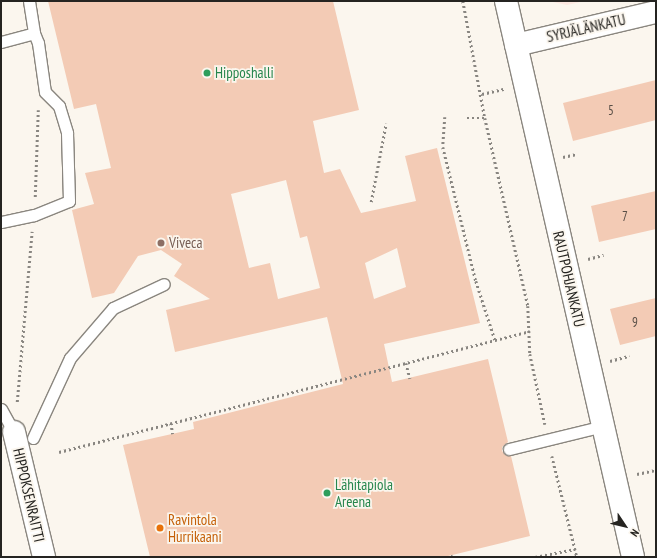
<!DOCTYPE html>
<meta charset="utf-8">
<style>
body{margin:0}
#map{position:relative;width:657px;height:558px;overflow:hidden;background:#fbf6ee;font-family:"PT Sans Narrow",sans-serif}
div>[style]{position:absolute}
[style*='--x']{left:calc(var(--x)*1px);top:calc(var(--y)*1px);width:calc(var(--w)*1px);rotate:calc(var(--a)*1deg)}
.industrial>*{inset:0;background:#fce8e1}
.building>*{inset:0;background:#f3cbb5}
.path>*{height:2.5px;margin-top:-1.25px;transform-origin:0;background:repeating-linear-gradient(90deg,#898681 0 2px,transparent 0 5px)}
.roads{filter:drop-shadow(1px 0 #8a867f) drop-shadow(-1px 0 #8a867f) drop-shadow(0 1px #8a867f) drop-shadow(0 -1px #8a867f)}
.lane>*{height:11px;margin:-5.5px;padding:0 5.5px;transform-origin:5.5px;border-radius:5.5px;background:#fff}
.street>*{height:22px;margin:-11px;padding:0 11px;transform-origin:11px;border-radius:11px;background:#fff}
.secondary>*{height:22px;margin:-11px;padding:0 11px;transform-origin:11px;border-radius:11px;background:#fff}
.dots>*{width:11px;height:11px;translate:-50% -50%;box-sizing:border-box;border:2px solid #fbf6ee;border-radius:50%}
span{translate:-50% -50%;white-space:nowrap;text-align:center;line-height:1.15;-webkit-text-stroke:3.5px #fbf6ee;paint-order:stroke}
.number-label{font-size:13px;color:#584e46}
.number-label span{-webkit-text-stroke-width:0}
.street-label{font-size:15px;color:#252421}
.leisure-label{font-size:15px;color:#27864d}
.left{translate:0 -50%;text-align:left}
.education-label{font-size:15px;color:#785e54}
.food-label{font-size:15px;color:#c56008}
.frame{position:absolute;inset:0;border:2px solid #252421;pointer-events:none}
.north{position:absolute;left:605px;top:506px;width:40px;height:40px;-webkit-text-stroke:3px #fbf6ee;paint-order:stroke;rotate:125deg;font-size:11px;font-weight:700;line-height:16px;text-align:center;color:#252421}
.north::after{content:'';display:block;margin:auto;width:14px;height:18px;background:#252421;clip-path:polygon(50% 0,100% 100%,50% 72%,0 100%)}
</style>
<div id="map">
<div class="industrial">
<i style="clip-path:polygon(548px 1px,585px 1px,567px 5px)"></i>
</div>
<div class="building">
<i style="clip-path:polygon(evenodd,48px 1px,333px 1px,359px 110px,313px 121px,324px 173px,340px 169px,361px 213px,416px 201px,405px 156px,437px 148px,480px 323px,384px 344px,392px 382px,488px 359px,508px 442px,502px 447px,502px 451px,507px 456px,511px 456px,530px 536px,444px 557px,150px 557px,123px 445px,194px 429px,193px 422px,343px 384px,327px 317px,175px 352px,166px 310px,210px 299px,174px 276px,182px 264px,161px 250px,138px 256px,114px 293px,92px 298px,72px 210px,94px 204px,85px 173px,111px 168px,96px 104px,74px 109px,48px 1px,286px 180px,300px 238px,307px 236px,320px 288px,278px 299px,270px 263px,249px 268px,231px 194px,286px 180px,48px 1px,397px 248px,406px 287px,374px 299px,365px 263px,397px 248px)"></i>
<i style="clip-path:polygon(656px 80px,656px 120px,573px 141px,563px 103px)"></i>
<i style="clip-path:polygon(656px 191px,656px 229px,599px 242px,591px 206px)"></i>
<i style="clip-path:polygon(656px 298px,656px 336px,620px 345px,610px 309px)"></i>
</div>
<div class="path">
<i style="--x:463;--y:1;--w:119;--a:79.4"></i>
<i style="--x:485;--y:118;--w:193;--a:77.1"></i>
<i style="--x:528;--y:306;--w:48;--a:87.6"></i>
<i style="--x:530;--y:354;--w:72;--a:77.9"></i>
<i style="--x:482;--y:94;--w:23;--a:-13"></i>
<i style="--x:445;--y:117;--w:30;--a:94"></i>
<i style="--x:443;--y:147;--w:138;--a:76.2"></i>
<i style="--x:476;--y:281;--w:62;--a:72.1"></i>
<i style="--x:467;--y:118;--w:18;--a:0"></i>
<i style="--x:563;--y:157;--w:14;--a:-12"></i>
<i style="--x:35;--y:197;--w:87;--a:-88"></i>
<i style="--x:371;--y:202;--w:80;--a:-79.2"></i>
<i style="--x:588;--y:259;--w:16;--a:-15"></i>
<i style="--x:610;--y:361;--w:20;--a:-15"></i>
<i style="--x:406;--y:363;--w:16;--a:75"></i>
<i style="--x:17;--y:402;--w:171;--a:-85"></i>
<i style="--x:171;--y:423;--w:11;--a:80"></i>
<i style="--x:59;--y:452;--w:486;--a:-14.4"></i>
<i style="--x:552;--y:456;--w:104;--a:76.1"></i>
<i style="--x:637;--y:474;--w:19;--a:-12"></i>
<i style="--x:451;--y:555;--w:2;--a:63"></i>
<i style="--x:535;--y:557;--w:41;--a:-11.3"></i>
</div>
<div class="roads">
<div class="lane">
<i style="--x:29;--y:1;--w:32;--a:81"></i>
<i style="--x:1;--y:42;--w:34;--a:-15"></i>
<i style="--x:34;--y:33;--w:11;--a:68"></i>
<i style="--x:38;--y:43;--w:49;--a:81.9"></i>
<i style="--x:45;--y:92;--w:20;--a:45"></i>
<i style="--x:59;--y:106;--w:28;--a:73"></i>
<i style="--x:67;--y:133;--w:68;--a:88.3"></i>
<i style="--x:69;--y:201;--w:38;--a:158"></i>
<i style="--x:34;--y:215;--w:34;--a:168"></i>
<i style="--x:1;--y:409;--w:26;--a:61"></i>
<i style="--x:33;--y:438;--w:88;--a:-65.2"></i>
<i style="--x:70;--y:358;--w:66;--a:-49.3"></i>
<i style="--x:113;--y:308;--w:56;--a:-25.2"></i>
<i style="--x:509;--y:449;--w:97;--a:-13.7"></i>
</div>
<div class="street">
<i style="--x:516;--y:45;--w:144;--a:-13.3"></i>
<i style="--x:14;--y:432;--w:129;--a:76.5"></i>
</div>
<div class="secondary">
<i style="--x:506;--y:1;--w:570;--a:77.13"></i>
</div>
</div>
<div class="dots">
<i style="left:207px;top:73px;background:#2e9e5b"></i>
<i style="left:161px;top:243px;background:#8d6e63"></i>
<i style="left:327px;top:493px;background:#2e9e5b"></i>
<i style="left:160px;top:528px;background:#e8710a"></i>
</div>
<div class="number-label">
<span style="left:611px;top:111px">5</span>
<span style="left:625px;top:217px">7</span>
<span style="left:635px;top:323px">9</span>
</div>
<div class="street-label">
<span style="left:586px;top:28px;rotate:-13deg">SYRJÄLÄNKATU</span>
<span style="left:569px;top:279px;rotate:77deg">RAUTPOHJANKATU</span>
<span style="left:29px;top:495px;rotate:77deg">HIPPOKSENRAITTI</span>
</div>
<div class="leisure-label">
<span class="left" style="left:215px;top:73px">Hipposhalli</span>
<span class="left" style="left:335px;top:493px">Lähitapiola<br>Areena</span>
</div>
<div class="education-label">
<span class="left" style="left:169px;top:243px">Viveca</span>
</div>
<div class="food-label">
<span class="left" style="left:168px;top:528px">Ravintola<br>Hurrikaani</span>
</div>
<div class="frame"></div>
<div class="north">N</div>
</div>
